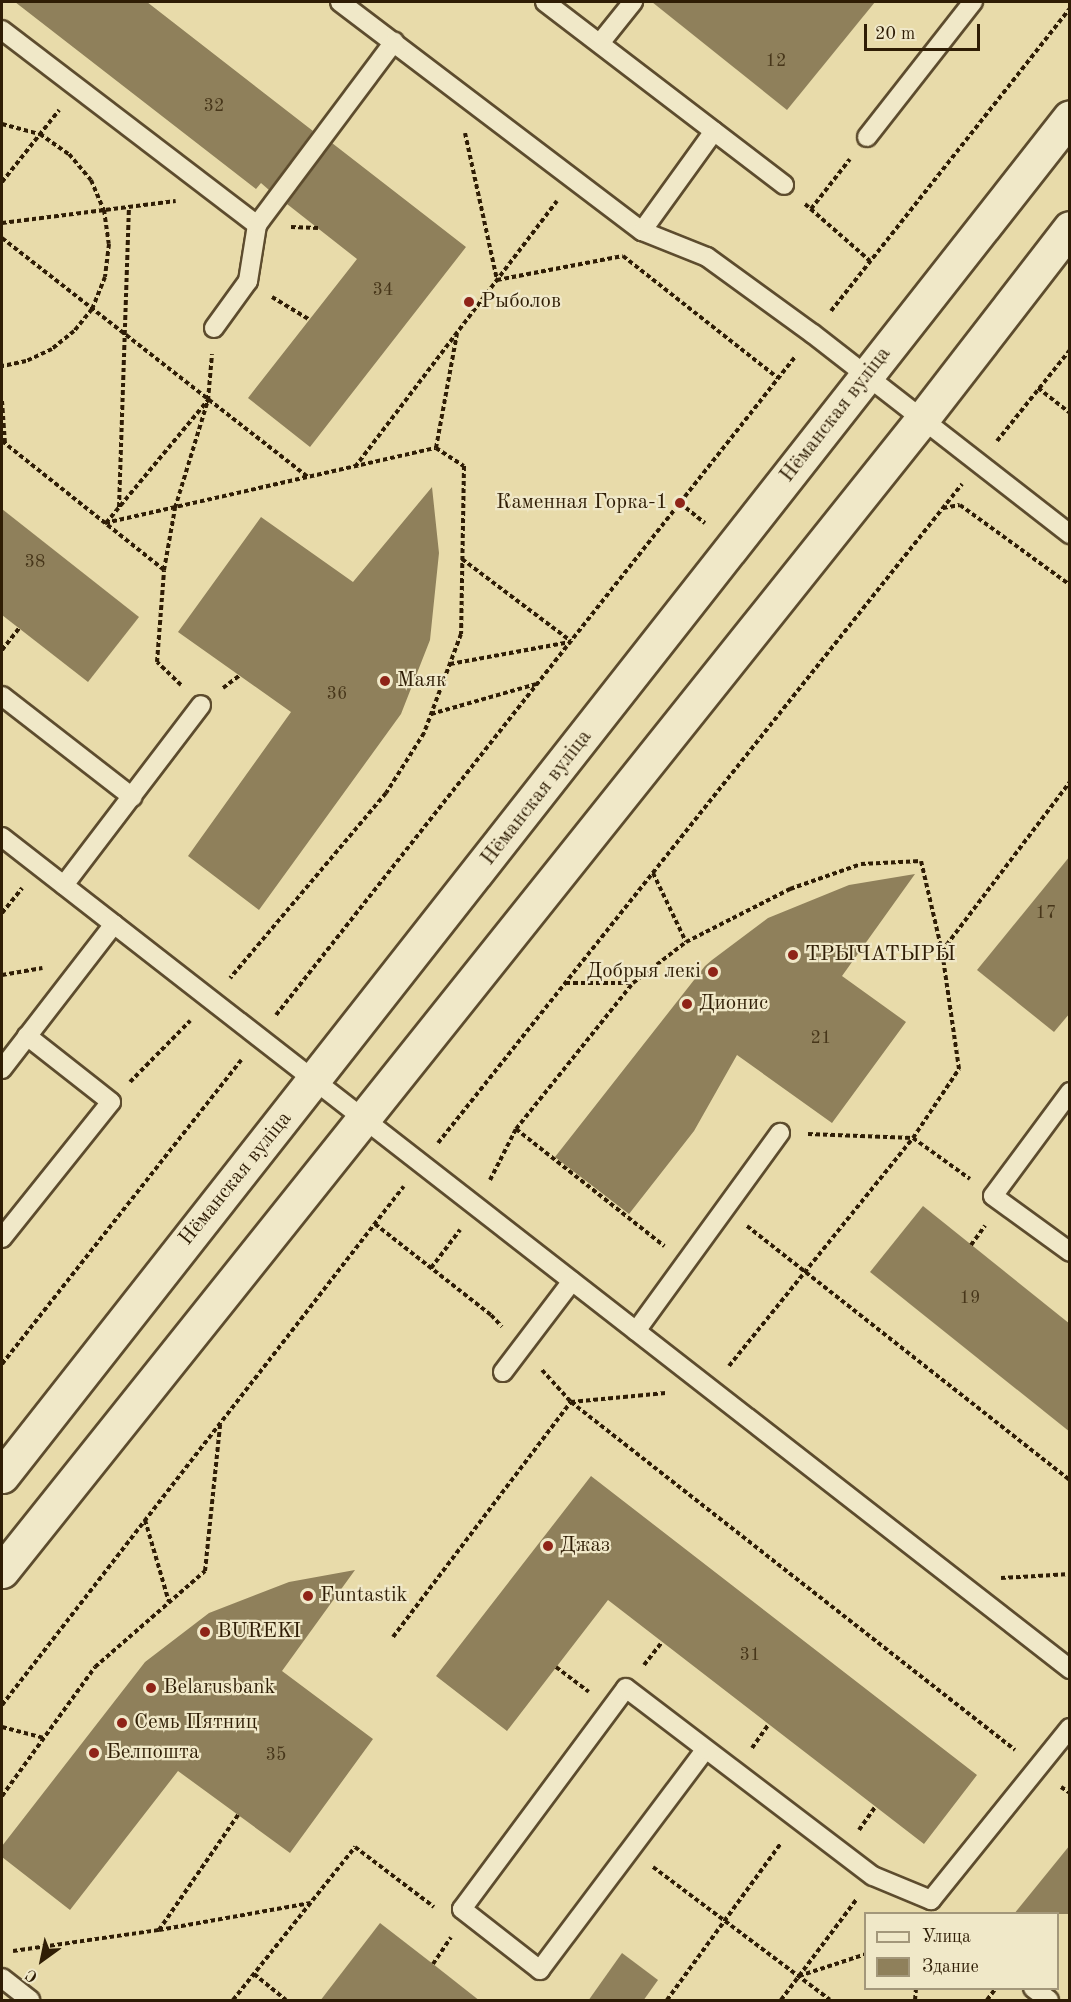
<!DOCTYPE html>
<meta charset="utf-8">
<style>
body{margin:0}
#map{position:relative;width:1071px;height:2002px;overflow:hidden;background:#e8dbaa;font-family:"Old Standard TT",serif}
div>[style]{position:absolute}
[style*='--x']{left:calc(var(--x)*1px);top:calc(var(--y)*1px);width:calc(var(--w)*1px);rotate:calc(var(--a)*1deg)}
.building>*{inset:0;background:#8f805b}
.path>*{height:4px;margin-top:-2px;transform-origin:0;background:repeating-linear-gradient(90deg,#2f1d05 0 4.5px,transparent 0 7.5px)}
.roads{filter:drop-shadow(2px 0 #5d4c2e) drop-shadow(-2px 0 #5d4c2e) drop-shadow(0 2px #5d4c2e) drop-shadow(0 -2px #5d4c2e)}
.lane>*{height:18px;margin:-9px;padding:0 9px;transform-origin:9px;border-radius:9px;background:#f0e8c8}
.secondary>*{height:33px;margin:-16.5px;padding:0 16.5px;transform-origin:16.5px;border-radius:16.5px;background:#f0e8c8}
.dots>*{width:16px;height:16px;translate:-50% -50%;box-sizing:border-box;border:3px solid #f0e8c8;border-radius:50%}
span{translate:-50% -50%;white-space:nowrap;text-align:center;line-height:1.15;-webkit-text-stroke:4.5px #f0e8c8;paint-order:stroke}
.number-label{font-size:18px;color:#47361a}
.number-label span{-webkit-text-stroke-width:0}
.poi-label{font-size:21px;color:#2f1d05}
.left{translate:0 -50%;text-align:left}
.right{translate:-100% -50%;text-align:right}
.street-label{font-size:21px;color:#2f1d05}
.frame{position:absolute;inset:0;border:3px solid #2f1d05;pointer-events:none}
.legend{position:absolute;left:864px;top:1912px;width:195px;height:78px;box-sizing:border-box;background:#f0e8c8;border:2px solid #a3977a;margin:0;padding:8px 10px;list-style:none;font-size:18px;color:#2f1d05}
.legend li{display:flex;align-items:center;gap:12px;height:30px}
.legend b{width:30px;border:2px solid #a3977a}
.north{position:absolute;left:12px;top:1930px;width:60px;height:60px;-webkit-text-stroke:4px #f0e8c8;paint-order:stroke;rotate:213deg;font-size:16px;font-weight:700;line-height:24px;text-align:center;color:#2f1d05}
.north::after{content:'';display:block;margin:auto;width:21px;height:27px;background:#2f1d05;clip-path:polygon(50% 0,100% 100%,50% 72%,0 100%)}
.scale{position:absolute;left:864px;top:24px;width:116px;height:27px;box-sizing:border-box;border:3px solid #2f1d05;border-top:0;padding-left:8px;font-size:18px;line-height:21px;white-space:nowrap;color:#2f1d05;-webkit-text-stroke:4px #f0e8c8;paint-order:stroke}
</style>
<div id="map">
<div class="building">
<i style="clip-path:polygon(15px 2px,147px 2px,313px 131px,269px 190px,261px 183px,256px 189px)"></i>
<i style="clip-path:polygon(652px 2px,875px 2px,787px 110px)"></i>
<i style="clip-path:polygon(332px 143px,466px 247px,310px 447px,248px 398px,357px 259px,287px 204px)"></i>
<i style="clip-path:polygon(432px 487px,439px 553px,430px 640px,401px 714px,259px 910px,188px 856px,291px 712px,178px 632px,261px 517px,353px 582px)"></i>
<i style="clip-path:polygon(2px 509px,139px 617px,88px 682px,2px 615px)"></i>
<i style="clip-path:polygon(1070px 856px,1070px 1013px,1054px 1032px,977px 970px)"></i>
<i style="clip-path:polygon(915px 874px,842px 976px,906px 1022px,832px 1123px,737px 1055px,694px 1131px,629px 1214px,555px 1157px,705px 966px,712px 960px,768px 918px,849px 885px)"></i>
<i style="clip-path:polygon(923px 1206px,1070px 1324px,1070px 1432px,870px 1272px)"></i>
<i style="clip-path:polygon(591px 1476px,977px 1775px,924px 1844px,608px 1600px,507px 1731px,436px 1676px)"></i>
<i style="clip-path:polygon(355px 1570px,282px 1671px,373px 1739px,290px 1853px,178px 1771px,70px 1910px,2px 1857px,2px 1846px,145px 1662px,209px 1613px,289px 1582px)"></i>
<i style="clip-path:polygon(1070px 1845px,1070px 1914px,1014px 1914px)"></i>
<i style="clip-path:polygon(380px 1923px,433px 1964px,480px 2001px,320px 2001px)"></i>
<i style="clip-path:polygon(622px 1953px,658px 1980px,643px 2001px,588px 2001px)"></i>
</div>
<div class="path">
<i style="--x:2;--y:124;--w:39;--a:15"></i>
<i style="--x:40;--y:134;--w:35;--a:35"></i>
<i style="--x:69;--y:154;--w:34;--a:50"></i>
<i style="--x:91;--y:180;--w:33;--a:67"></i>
<i style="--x:104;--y:210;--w:34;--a:82"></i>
<i style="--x:109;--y:244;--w:33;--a:97"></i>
<i style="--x:105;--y:277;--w:35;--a:112"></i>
<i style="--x:92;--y:309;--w:28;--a:129"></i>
<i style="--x:74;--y:331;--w:28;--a:141"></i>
<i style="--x:52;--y:349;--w:29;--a:155"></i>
<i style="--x:26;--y:361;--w:25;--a:168"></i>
<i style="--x:465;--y:133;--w:150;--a:77.7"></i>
<i style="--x:497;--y:280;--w:128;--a:-10.8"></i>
<i style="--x:623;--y:256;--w:197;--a:38.2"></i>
<i style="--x:2;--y:182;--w:92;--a:-51.6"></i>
<i style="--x:805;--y:204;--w:86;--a:41.2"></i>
<i style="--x:811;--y:209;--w:63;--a:-52"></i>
<i style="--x:2;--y:223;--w:175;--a:-7.2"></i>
<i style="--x:291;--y:227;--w:27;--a:2"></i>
<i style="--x:2;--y:238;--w:388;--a:38"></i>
<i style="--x:272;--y:297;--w:44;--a:31.2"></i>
<i style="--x:831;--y:311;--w:386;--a:-51.7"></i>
<i style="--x:1038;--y:388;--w:41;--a:38"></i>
<i style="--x:2;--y:401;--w:43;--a:86"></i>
<i style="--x:2;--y:441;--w:207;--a:38.5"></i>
<i style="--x:997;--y:441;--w:117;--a:-51.3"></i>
<i style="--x:436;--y:448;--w:116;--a:-79.6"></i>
<i style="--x:355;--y:467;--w:334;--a:-52.8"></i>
<i style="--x:680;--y:503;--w:32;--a:39"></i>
<i style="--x:119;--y:507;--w:300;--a:-88.1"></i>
<i style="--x:943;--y:508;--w:17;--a:-10"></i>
<i style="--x:960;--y:505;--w:136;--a:36"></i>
<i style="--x:105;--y:523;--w:339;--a:-12.8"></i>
<i style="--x:436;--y:448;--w:33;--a:33"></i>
<i style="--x:464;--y:466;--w:168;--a:91"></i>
<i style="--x:461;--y:634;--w:106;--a:110.5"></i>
<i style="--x:424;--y:733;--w:71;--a:122.3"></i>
<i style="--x:386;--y:793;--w:242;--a:130.1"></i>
<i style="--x:106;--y:523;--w:160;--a:-50.3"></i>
<i style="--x:208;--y:400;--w:46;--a:-85"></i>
<i style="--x:462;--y:559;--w:136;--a:37"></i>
<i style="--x:2;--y:650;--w:28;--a:-52"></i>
<i style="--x:450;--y:664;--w:122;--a:-10.4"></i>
<i style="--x:181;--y:685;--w:33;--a:-136"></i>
<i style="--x:157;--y:662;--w:92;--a:-85.6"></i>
<i style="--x:164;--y:570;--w:63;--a:-79.9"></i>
<i style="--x:175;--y:508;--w:113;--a:-73"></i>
<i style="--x:223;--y:688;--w:20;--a:-37"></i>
<i style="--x:431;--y:714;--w:109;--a:-15.9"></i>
<i style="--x:653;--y:873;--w:76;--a:64.4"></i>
<i style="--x:2;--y:913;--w:32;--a:-51"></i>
<i style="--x:2;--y:975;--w:41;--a:-9.9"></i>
<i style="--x:566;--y:983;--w:66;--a:0"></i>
<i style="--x:276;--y:1015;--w:838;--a:-51.74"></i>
<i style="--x:130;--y:1082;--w:86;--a:-45.5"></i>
<i style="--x:516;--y:1129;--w:189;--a:38.3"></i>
<i style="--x:808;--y:1134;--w:105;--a:2.2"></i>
<i style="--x:913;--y:1138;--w:70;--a:35.7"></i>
<i style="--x:438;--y:1143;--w:842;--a:-51.51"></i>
<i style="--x:490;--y:1180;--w:57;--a:-63"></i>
<i style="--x:516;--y:1129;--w:187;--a:-51.3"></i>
<i style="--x:633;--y:983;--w:67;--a:-37.7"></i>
<i style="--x:686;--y:942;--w:117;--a:-27"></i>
<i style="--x:790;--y:889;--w:75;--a:-19.4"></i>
<i style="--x:861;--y:864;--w:60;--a:-2.9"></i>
<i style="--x:921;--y:861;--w:92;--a:76.9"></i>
<i style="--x:375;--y:1224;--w:147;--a:38.1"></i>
<i style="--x:491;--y:1315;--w:16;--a:47"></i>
<i style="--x:747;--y:1226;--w:411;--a:38.2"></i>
<i style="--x:971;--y:1245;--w:24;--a:-54"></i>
<i style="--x:431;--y:1268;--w:48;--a:-52.7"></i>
<i style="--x:2;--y:1364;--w:387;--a:-51.8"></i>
<i style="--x:729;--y:1366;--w:293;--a:-51.1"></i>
<i style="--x:913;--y:1138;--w:83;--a:-56.3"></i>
<i style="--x:959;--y:1069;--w:119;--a:-98.2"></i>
<i style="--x:942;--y:951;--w:212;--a:-52.9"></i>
<i style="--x:542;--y:1370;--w:43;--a:47.8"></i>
<i style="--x:571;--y:1402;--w:564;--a:38.09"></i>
<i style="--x:145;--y:1520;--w:85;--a:73.7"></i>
<i style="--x:1001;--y:1578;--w:69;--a:-3.3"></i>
<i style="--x:393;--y:1637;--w:295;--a:-52.9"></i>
<i style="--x:571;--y:1402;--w:95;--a:-5.4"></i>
<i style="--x:644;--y:1665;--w:29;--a:-52"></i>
<i style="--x:556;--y:1667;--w:41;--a:37.1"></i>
<i style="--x:2;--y:1705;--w:656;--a:-52.24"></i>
<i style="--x:2;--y:1727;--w:43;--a:14.7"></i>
<i style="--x:752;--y:1748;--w:29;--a:-55"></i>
<i style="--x:1061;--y:1787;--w:11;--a:34"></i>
<i style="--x:2;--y:1796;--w:159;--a:-54.2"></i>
<i style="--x:95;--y:1667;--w:146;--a:-41.1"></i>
<i style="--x:205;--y:1571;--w:147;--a:-84.1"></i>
<i style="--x:859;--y:1830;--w:29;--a:-55"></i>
<i style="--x:653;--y:1867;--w:221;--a:36.9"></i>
<i style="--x:159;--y:1930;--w:140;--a:-55.5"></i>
<i style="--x:13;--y:1951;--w:148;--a:-8.2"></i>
<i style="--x:159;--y:1930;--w:154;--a:-10.1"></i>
<i style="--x:433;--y:1964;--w:32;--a:-56"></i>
<i style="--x:254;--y:1974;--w:41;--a:39.1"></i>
<i style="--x:799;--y:1976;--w:71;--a:-18.2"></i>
<i style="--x:233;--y:2000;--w:196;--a:-51.4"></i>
<i style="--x:355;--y:1847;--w:99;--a:37.2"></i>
<i style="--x:667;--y:2000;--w:194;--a:-54"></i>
<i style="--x:781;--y:2000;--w:125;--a:-53.1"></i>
<i style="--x:915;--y:2000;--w:12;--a:-85"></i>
<i style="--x:987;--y:2000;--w:15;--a:-53"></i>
</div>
<div class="roads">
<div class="lane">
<i style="--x:340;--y:2;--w:379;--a:37.2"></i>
<i style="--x:642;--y:231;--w:70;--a:21.8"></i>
<i style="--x:707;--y:257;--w:131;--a:36"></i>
<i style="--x:813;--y:334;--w:326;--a:37.9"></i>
<i style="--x:545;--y:2;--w:301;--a:37.4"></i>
<i style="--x:2;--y:30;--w:321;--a:37.4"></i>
<i style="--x:257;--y:225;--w:57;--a:99.1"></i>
<i style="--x:248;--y:281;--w:58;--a:125.9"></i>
<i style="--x:600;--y:43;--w:53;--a:-51.2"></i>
<i style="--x:867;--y:137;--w:172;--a:-51.9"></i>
<i style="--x:257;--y:225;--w:229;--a:-53.2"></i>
<i style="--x:642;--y:231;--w:123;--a:-54.2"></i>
<i style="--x:2;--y:696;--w:165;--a:37.8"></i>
<i style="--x:2;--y:837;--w:1354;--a:37.92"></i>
<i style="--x:64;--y:885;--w:226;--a:-52.7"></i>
<i style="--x:2;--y:1069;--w:183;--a:-52.3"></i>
<i style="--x:1070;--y:1092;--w:129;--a:126.5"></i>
<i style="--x:993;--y:1196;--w:95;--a:36"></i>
<i style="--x:2;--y:1238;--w:174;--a:-51.3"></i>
<i style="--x:111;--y:1102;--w:107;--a:-141.8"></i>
<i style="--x:636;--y:1331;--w:245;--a:-54"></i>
<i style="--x:503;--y:1372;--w:114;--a:-52.8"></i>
<i style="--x:705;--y:1750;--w:275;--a:126.9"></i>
<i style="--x:540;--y:1970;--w:99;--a:-142"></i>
<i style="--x:462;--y:1909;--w:275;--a:-53.4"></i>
<i style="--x:626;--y:1688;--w:310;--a:37.3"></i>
<i style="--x:873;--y:1876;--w:63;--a:22.5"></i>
<i style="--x:931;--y:1900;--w:221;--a:-51.1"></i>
<i style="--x:2;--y:1978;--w:36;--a:38"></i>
<i style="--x:1033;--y:1988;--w:20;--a:37"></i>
</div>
<div class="secondary">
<i style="--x:2;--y:1476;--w:1728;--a:-51.84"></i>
<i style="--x:2;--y:1571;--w:1476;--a:-51.38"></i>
<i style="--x:923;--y:418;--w:240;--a:-52.3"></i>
</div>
</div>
<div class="dots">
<i style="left:469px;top:302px;background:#8f2418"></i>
<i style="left:680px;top:503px;background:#8f2418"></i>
<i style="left:385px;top:681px;background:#8f2418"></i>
<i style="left:793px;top:955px;background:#8f2418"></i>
<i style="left:713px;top:972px;background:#8f2418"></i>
<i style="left:687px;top:1004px;background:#8f2418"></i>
<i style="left:548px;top:1546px;background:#8f2418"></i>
<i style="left:308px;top:1596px;background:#8f2418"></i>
<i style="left:205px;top:1632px;background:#8f2418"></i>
<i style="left:151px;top:1688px;background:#8f2418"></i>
<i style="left:122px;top:1723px;background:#8f2418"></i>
<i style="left:94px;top:1753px;background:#8f2418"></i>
</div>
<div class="number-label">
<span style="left:776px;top:61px">12</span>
<span style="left:214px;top:106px">32</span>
<span style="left:383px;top:290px">34</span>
<span style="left:35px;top:562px">38</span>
<span style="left:337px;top:694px">36</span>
<span style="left:1046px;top:913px">17</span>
<span style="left:821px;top:1038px">21</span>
<span style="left:970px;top:1298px">19</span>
<span style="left:750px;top:1655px">31</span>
<span style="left:276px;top:1755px">35</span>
</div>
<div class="poi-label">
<span class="left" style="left:481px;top:302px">Рыболов</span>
<span class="right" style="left:668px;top:503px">Каменная Горка-1</span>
<span class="left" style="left:397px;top:681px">Маяк</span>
<span class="left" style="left:805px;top:955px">ТРЫЧАТЫРЫ</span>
<span class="right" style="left:701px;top:972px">Добрыя лекі</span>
<span class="left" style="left:699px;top:1004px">Дионис</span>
<span class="left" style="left:560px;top:1546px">Джаз</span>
<span class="left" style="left:320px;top:1596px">Funtastik</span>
<span class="left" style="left:217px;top:1632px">BUREKI</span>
<span class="left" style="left:163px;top:1688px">Belarusbank</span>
<span class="left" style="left:134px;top:1723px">Семь Пятниц</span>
<span class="left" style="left:106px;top:1753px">Белпошта</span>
</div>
<div class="street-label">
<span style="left:836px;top:415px;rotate:-52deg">Нёманская вуліца</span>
<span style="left:537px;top:798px;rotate:-52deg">Нёманская вуліца</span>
<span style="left:236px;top:1179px;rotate:-51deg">Нёманская вуліца</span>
</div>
<div class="frame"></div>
<ul class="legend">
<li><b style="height:8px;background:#f0e8c8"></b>Улица</li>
<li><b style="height:16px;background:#8f805b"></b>Здание</li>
</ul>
<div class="north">С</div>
<div class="scale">20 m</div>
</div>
